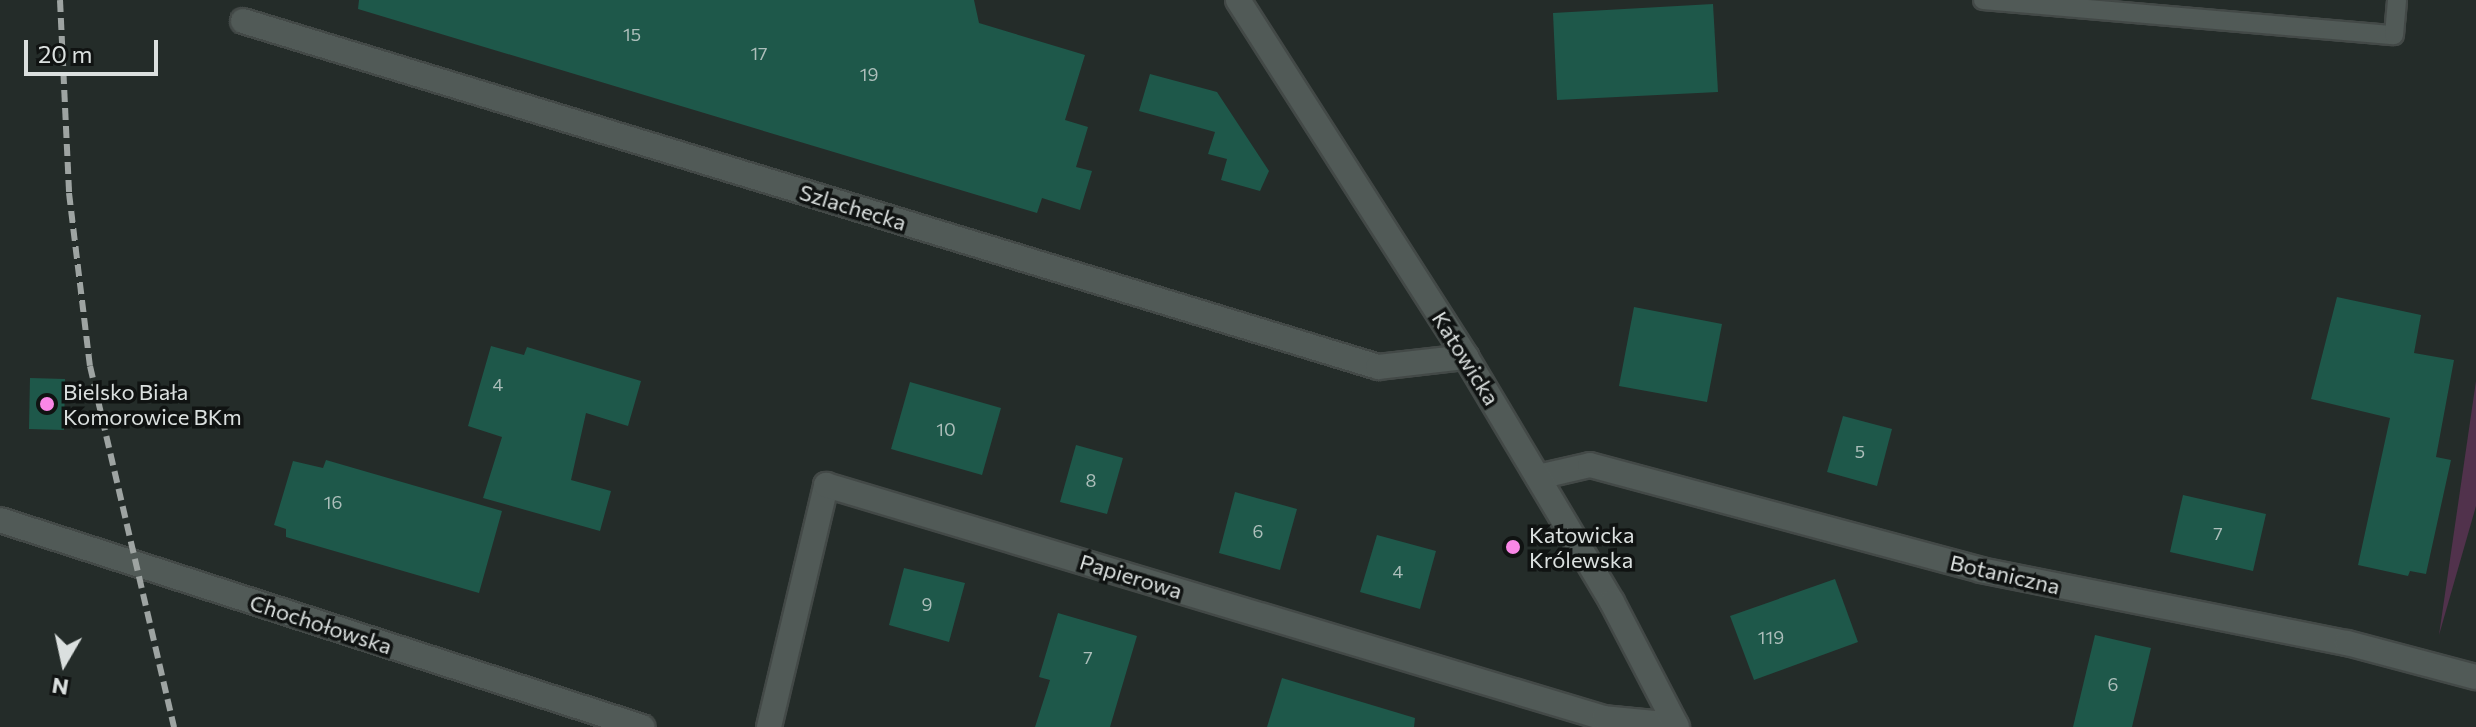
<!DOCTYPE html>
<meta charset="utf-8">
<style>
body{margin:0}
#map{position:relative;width:2476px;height:727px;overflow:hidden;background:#242c29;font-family:Commissioner,sans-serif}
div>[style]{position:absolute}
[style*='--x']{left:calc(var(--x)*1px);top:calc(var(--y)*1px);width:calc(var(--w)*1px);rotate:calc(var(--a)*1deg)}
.green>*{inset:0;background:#51324c}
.building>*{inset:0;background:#1e584a}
.roads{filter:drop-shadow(2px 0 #434947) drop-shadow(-2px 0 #434947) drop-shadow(0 2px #434947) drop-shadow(0 -2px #434947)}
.service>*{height:18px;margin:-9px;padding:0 9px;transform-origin:9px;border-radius:9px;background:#515a57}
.minor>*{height:24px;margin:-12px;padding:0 12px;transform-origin:12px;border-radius:12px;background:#515a57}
.tertiary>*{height:24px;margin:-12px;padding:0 12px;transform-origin:12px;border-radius:12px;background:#515a57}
.rail>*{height:6px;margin-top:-3px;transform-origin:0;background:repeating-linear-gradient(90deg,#9ea4a2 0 12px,transparent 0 18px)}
.dots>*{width:22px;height:22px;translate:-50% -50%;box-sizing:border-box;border:4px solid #101312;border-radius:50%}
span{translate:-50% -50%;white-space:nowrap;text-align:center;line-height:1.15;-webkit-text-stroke:7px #101312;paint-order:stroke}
.number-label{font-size:18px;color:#acbeba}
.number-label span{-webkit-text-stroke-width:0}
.street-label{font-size:22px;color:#dbe0df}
.poi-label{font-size:22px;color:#dbe0df}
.left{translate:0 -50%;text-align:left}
.north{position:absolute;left:24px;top:623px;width:80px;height:80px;-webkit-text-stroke:6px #101312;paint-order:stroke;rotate:189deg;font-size:22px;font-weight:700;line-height:32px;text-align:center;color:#dbe0df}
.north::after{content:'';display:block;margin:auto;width:28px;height:36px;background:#dbe0df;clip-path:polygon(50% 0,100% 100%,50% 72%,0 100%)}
.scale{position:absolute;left:24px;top:40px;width:134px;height:36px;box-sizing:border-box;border:4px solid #dbe0df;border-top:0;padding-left:10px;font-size:24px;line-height:28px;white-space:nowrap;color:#dbe0df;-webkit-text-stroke:6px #101312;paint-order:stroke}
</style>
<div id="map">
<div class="green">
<i style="clip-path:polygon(2476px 381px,2476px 506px,2439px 635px)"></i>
</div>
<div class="building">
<i style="clip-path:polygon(359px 0,974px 0,979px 23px,1085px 55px,1065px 120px,1088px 127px,1076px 167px,1092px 171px,1080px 210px,1042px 198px,1037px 213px,358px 9px)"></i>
<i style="clip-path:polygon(1713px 4px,1718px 92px,1557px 100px,1553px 13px)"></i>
<i style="clip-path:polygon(1150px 74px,1217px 92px,1269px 171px,1260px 191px,1221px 180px,1227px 159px,1208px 154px,1215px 132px,1139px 111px)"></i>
<i style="clip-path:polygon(2337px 297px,2421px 315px,2414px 353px,2454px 360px,2436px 457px,2451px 460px,2426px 574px,2410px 571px,2408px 576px,2358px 565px,2390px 418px,2311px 399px)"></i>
<i style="clip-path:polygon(1634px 307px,1722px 324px,1707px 402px,1619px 386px)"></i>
<i style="clip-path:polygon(491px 346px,524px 355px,527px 347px,641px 381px,628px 426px,586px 413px,571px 480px,611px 491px,600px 531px,483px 498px,502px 437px,468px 426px)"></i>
<i style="clip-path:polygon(30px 378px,65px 379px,64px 430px,29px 429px)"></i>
<i style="clip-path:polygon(910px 382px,1001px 408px,982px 475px,891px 449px)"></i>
<i style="clip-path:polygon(1843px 416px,1892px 429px,1877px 486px,1827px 472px)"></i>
<i style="clip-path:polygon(1076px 445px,1123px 458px,1107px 514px,1060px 502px)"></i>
<i style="clip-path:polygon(326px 460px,502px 511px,479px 593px,286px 537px,286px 529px,274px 525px,293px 461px,323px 468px)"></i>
<i style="clip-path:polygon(1235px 492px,1297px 509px,1280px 570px,1219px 553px)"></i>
<i style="clip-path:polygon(2183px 495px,2266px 514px,2253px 571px,2170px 552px)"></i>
<i style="clip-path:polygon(1377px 535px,1436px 551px,1420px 609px,1360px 592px)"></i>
<i style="clip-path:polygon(904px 568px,965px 583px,949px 642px,889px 625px)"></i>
<i style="clip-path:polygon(1835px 579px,1858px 642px,1754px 680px,1730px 616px)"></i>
<i style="clip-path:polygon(1058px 613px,1137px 636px,1110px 727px,1035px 727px,1050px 680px,1039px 677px)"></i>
<i style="clip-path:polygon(2095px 635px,2151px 648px,2132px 727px,2073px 727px)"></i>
<i style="clip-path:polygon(1282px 678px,1415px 718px,1414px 727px,1267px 727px)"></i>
</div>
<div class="roads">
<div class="service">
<i style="--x:1983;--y:0;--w:412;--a:4.9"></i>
<i style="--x:2394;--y:35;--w:35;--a:-85"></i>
</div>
<div class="minor">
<i style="--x:243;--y:21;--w:1187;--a:16.95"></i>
<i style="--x:1378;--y:367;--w:89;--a:-6.5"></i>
<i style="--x:1538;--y:477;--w:53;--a:-13"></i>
<i style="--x:1590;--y:465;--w:405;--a:15"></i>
<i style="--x:1981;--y:570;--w:373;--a:11.3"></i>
<i style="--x:2347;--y:643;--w:133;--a:14.8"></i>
<i style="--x:0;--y:520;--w:675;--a:17.87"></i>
<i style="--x:769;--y:727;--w:249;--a:-76.7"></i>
<i style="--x:826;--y:485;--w:812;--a:16.67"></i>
<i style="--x:1604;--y:718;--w:72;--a:5.6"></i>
</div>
<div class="tertiary">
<i style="--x:1238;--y:0;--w:424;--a:57.4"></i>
<i style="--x:1466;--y:357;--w:285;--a:59.2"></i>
<i style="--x:1612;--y:602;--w:141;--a:62.5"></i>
</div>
</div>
<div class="rail">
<i style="--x:60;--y:0;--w:193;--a:87.3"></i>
<i style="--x:69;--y:193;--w:174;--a:83.1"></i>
<i style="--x:90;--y:366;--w:371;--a:76.9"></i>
</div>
<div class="dots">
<i style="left:47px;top:404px;background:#fa87e7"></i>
<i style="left:1513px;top:547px;background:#fa87e7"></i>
</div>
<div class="number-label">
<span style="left:632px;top:34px">15</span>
<span style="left:759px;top:53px">17</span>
<span style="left:869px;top:74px">19</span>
<span style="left:498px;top:384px">4</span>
<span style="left:946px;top:429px">10</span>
<span style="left:1860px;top:451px">5</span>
<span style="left:1091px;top:480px">8</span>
<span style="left:333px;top:502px">16</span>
<span style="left:1258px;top:531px">6</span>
<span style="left:2218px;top:533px">7</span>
<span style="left:1398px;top:571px">4</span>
<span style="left:927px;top:604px">9</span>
<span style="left:1771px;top:637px">119</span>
<span style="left:1088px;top:657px">7</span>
<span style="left:2113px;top:684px">6</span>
</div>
<div class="street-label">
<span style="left:853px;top:207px;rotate:17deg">Szlachecka</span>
<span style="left:1466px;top:358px;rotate:58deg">Katowicka</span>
<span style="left:2005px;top:574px;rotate:13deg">Botaniczna</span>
<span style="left:1131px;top:576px;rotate:17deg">Papierowa</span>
<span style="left:321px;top:624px;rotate:18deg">Chochołowska</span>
</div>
<div class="poi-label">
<span class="left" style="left:63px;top:404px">Bielsko Biała<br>Komorowice BKm</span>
<span class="left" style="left:1529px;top:547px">Katowicka<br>Królewska</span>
</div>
<div class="north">N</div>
<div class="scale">20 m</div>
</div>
